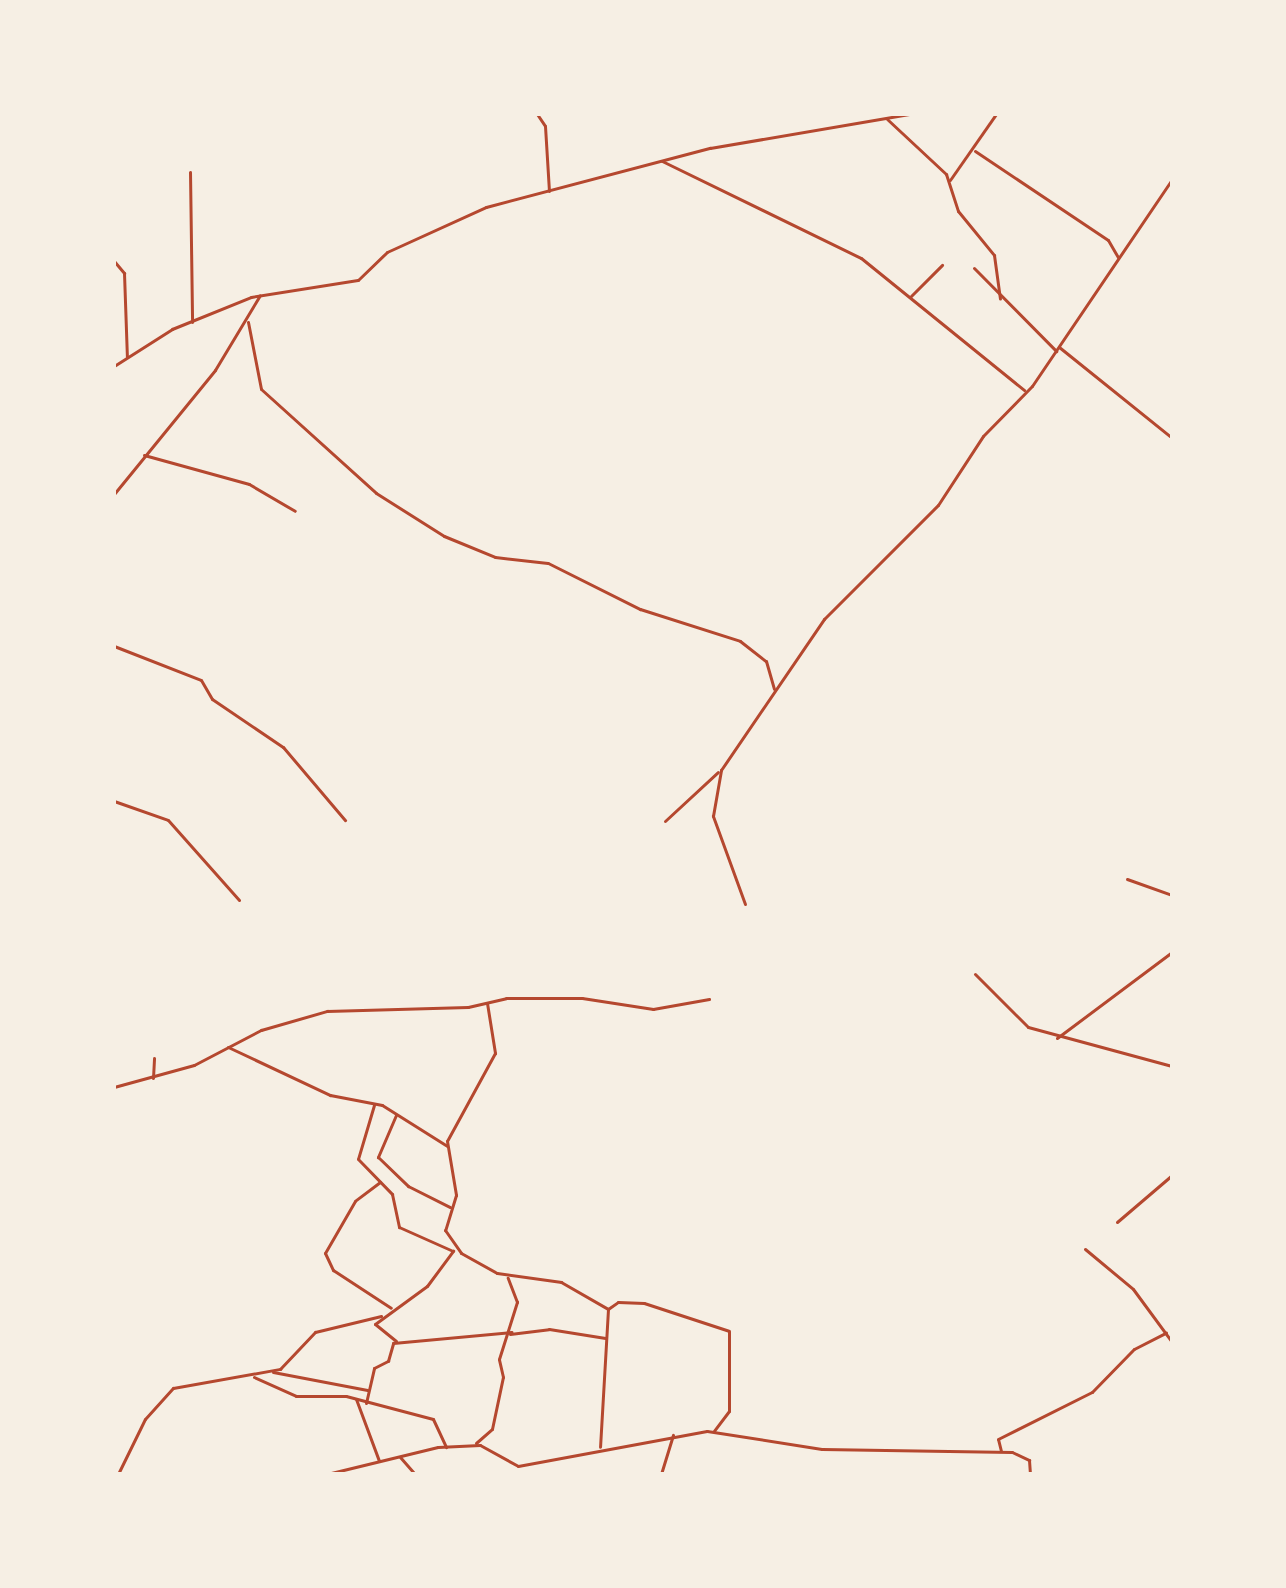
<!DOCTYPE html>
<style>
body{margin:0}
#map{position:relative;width:1286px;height:1588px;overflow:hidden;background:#f6efe4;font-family:"Space Grotesk",sans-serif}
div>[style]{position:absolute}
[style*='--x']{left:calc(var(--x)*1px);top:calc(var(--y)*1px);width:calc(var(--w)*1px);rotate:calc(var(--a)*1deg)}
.minor>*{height:3px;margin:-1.5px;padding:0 1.5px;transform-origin:1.5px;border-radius:1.5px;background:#b5482f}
span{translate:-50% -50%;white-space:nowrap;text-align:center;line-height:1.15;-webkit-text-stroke:6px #f6efe4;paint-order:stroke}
.frame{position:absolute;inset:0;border:116px solid #f6efe4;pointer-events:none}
</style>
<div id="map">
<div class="minor">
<i style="--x:537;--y:114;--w:14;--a:56"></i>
<i style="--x:545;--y:126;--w:65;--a:86.5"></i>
<i style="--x:887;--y:119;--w:81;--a:43"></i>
<i style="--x:946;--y:174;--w:39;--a:72"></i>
<i style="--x:958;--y:211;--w:57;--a:50.7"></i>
<i style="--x:994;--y:255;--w:44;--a:82.2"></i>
<i style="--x:975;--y:151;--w:160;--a:33.8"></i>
<i style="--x:1108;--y:240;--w:20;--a:60"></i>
<i style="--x:662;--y:161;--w:221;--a:26"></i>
<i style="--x:861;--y:258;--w:210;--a:39"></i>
<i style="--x:190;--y:172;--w:150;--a:89.2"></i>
<i style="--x:950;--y:180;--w:80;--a:-55.1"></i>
<i style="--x:114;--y:261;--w:16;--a:50"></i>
<i style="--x:124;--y:273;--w:84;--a:88"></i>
<i style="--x:974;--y:268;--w:117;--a:45.3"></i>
<i style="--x:911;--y:296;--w:44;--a:-45"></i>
<i style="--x:248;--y:322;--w:68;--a:79"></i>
<i style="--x:261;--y:389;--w:155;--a:42.1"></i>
<i style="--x:376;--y:493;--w:80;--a:32.3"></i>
<i style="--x:444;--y:536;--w:55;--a:22.4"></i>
<i style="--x:495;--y:557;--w:53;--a:6.5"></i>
<i style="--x:548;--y:563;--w:103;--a:26.6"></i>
<i style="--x:640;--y:609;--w:105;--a:17.7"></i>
<i style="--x:740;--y:641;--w:33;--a:38"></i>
<i style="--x:766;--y:661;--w:29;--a:74"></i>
<i style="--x:1059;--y:347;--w:145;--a:38.8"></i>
<i style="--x:114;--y:366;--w:69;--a:-32.5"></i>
<i style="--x:172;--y:329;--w:85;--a:-22.1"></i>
<i style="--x:251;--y:297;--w:108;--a:-9"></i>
<i style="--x:358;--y:280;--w:40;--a:-44"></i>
<i style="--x:387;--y:252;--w:109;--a:-24.4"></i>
<i style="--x:486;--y:207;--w:232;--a:-14.8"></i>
<i style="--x:710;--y:148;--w:202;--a:-9.7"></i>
<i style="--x:144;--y:455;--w:109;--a:15.4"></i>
<i style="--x:249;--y:484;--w:53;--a:30.4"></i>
<i style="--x:114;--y:494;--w:160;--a:-50.8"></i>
<i style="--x:215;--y:370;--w:87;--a:-59"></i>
<i style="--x:114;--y:646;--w:93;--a:21.3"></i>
<i style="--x:201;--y:680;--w:22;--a:60"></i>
<i style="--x:212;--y:699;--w:86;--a:34.1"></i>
<i style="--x:283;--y:747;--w:96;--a:49.7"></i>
<i style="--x:114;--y:801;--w:57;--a:19.4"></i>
<i style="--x:168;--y:820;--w:107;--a:48.4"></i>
<i style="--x:665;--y:821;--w:72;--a:-42.8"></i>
<i style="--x:1127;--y:879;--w:48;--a:19.6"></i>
<i style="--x:745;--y:904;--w:94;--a:-110"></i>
<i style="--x:713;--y:816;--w:47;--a:-80.1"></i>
<i style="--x:721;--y:770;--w:183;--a:-55.7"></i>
<i style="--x:824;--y:619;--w:161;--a:-45"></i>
<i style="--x:938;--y:505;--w:82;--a:-56.9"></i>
<i style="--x:983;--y:436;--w:70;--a:-45.6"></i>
<i style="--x:1032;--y:386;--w:250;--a:-55.9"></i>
<i style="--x:975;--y:974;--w:75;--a:45"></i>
<i style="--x:1028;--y:1027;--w:149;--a:15.2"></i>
<i style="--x:487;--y:1003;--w:51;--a:80.9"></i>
<i style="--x:495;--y:1053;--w:100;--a:118.6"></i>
<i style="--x:447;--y:1141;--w:55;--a:80.5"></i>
<i style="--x:456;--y:1195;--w:37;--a:107"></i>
<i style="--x:445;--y:1230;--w:28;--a:55"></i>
<i style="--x:461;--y:1253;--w:41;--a:29.1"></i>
<i style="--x:497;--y:1273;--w:65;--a:8"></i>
<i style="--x:561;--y:1282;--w:54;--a:29.9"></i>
<i style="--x:608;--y:1309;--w:138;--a:93.3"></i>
<i style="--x:1057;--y:1038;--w:144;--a:-36.8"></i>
<i style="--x:228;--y:1047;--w:113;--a:25.2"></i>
<i style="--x:330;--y:1095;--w:53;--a:10.9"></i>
<i style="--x:382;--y:1105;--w:77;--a:32.2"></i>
<i style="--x:153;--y:1078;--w:20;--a:-87"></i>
<i style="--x:114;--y:1087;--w:83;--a:-15.4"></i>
<i style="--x:194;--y:1065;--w:76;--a:-27.6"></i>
<i style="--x:261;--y:1030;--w:69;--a:-16.1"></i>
<i style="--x:327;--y:1011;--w:141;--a:-1.6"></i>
<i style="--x:468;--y:1007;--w:39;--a:-13"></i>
<i style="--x:506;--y:998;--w:76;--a:0"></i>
<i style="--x:582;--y:998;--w:72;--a:8.8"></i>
<i style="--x:653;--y:1009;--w:57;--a:-10.1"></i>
<i style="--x:374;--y:1105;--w:56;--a:106.5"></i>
<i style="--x:358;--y:1159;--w:49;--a:45.8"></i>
<i style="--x:392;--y:1194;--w:34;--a:78"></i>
<i style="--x:399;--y:1227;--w:59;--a:24"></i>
<i style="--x:396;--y:1115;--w:46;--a:113.2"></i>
<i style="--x:378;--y:1157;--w:42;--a:44"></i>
<i style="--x:408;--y:1186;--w:47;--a:26.6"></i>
<i style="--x:380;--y:1182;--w:31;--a:143"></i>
<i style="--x:355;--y:1201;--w:60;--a:120"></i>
<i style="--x:325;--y:1253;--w:19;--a:65"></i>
<i style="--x:333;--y:1270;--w:69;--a:33.2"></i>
<i style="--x:1117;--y:1222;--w:72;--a:-40.5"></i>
<i style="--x:1085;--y:1249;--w:62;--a:39.8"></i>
<i style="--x:1133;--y:1289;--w:66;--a:53.7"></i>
<i style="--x:608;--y:1309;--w:12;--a:-35"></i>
<i style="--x:618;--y:1302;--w:26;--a:2"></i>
<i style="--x:644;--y:1303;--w:89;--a:18.2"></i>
<i style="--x:729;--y:1331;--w:80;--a:90"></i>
<i style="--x:729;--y:1411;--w:25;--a:127"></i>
<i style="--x:510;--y:1334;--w:39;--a:-7"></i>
<i style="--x:549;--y:1329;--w:57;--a:9.1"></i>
<i style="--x:396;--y:1341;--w:27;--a:-141"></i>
<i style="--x:375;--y:1324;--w:64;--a:-36.2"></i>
<i style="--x:427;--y:1286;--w:44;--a:-53.4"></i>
<i style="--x:273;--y:1372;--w:96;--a:10.8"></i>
<i style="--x:254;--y:1377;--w:46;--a:24.3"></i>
<i style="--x:296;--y:1396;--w:50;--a:0"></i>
<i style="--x:346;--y:1396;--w:90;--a:14.8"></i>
<i style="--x:433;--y:1419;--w:31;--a:65"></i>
<i style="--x:356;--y:1399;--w:66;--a:69.6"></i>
<i style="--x:366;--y:1403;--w:36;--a:-77"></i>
<i style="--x:374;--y:1368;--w:16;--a:-27"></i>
<i style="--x:388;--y:1361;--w:19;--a:-74"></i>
<i style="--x:393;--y:1343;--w:119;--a:-5.3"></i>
<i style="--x:476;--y:1443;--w:21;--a:-41"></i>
<i style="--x:492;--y:1429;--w:53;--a:-78.1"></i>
<i style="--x:503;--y:1377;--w:18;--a:-103"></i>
<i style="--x:499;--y:1359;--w:60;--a:-72.5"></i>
<i style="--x:517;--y:1302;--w:26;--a:-111"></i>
<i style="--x:1001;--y:1451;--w:12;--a:-104"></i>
<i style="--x:998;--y:1439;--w:105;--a:-26.6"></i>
<i style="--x:1092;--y:1392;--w:60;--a:-45.7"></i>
<i style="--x:1134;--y:1349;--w:36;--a:-27"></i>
<i style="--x:400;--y:1457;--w:23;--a:49"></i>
<i style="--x:118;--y:1474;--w:61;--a:-63.9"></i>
<i style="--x:145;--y:1419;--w:42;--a:-47.9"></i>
<i style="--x:173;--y:1388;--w:109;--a:-10.1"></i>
<i style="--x:280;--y:1369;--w:51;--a:-46.6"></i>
<i style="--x:315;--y:1332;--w:68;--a:-13.6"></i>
<i style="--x:327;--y:1474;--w:114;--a:-13.7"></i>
<i style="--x:438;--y:1447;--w:42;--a:-2.7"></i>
<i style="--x:480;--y:1445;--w:43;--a:28.9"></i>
<i style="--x:518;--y:1466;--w:192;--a:-10.5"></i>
<i style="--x:707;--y:1431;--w:116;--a:8.9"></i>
<i style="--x:822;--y:1449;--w:190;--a:0.9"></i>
<i style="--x:1012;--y:1452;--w:19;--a:25"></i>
<i style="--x:1029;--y:1460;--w:14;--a:86"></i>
<i style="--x:661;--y:1474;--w:41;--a:-72.9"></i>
</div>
<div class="frame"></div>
</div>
